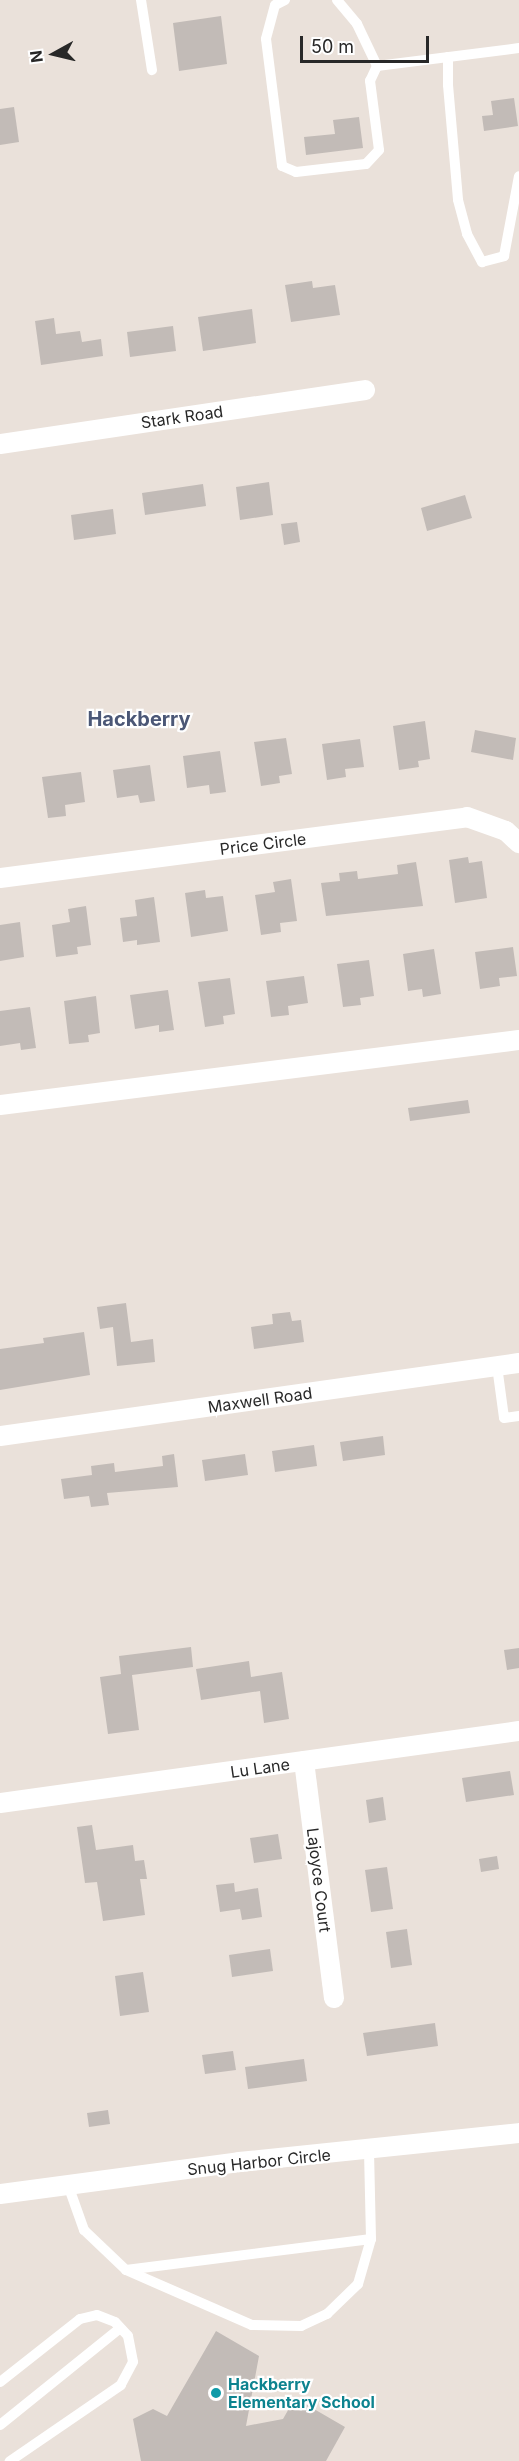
<!DOCTYPE html>
<style>
body{margin:0}
#map{position:relative;width:519px;height:2461px;overflow:hidden;background:#eae1da;font-family:Inter,sans-serif}
div>[style]{position:absolute}
[style*='--x']{left:calc(var(--x)*1px);top:calc(var(--y)*1px);width:calc(var(--w)*1px);rotate:calc(var(--a)*1deg)}
.building>*{inset:0;background:#c2bbb7}
.service>*{height:10px;margin:-5px;padding:0 5px;transform-origin:5px;border-radius:5px;background:#fff}
.minor>*{height:20px;margin:-10px;padding:0 10px;transform-origin:10px;border-radius:10px;background:#fff}
.dots>*{width:16px;height:16px;translate:-50% -50%;box-sizing:border-box;border:3px solid #fff;border-radius:50%}
span{translate:-50% -50%;white-space:nowrap;text-align:center;line-height:1.15;-webkit-text-stroke:4.5px #fff;paint-order:stroke}
.street-label{font-size:16px;color:#282828}
.culture-label{font-size:16px;color:#0d838f;font-weight:700}
.left{translate:0 -50%;text-align:left}
.quarter-label{font-size:20px;color:#4b5776;font-weight:700}
.north{position:absolute;left:24px;top:24px;width:60px;height:60px;-webkit-text-stroke:4px #fff;paint-order:stroke;rotate:262deg;font-size:16px;font-weight:700;line-height:24px;text-align:center;color:#282828}
.north::after{content:'';display:block;margin:auto;width:21px;height:27px;background:#282828;clip-path:polygon(50% 0,100% 100%,50% 72%,0 100%)}
.scale{position:absolute;left:300px;top:36px;width:129px;height:27px;box-sizing:border-box;border:3px solid #282828;border-top:0;padding-left:8px;font-size:18px;line-height:21px;white-space:nowrap;color:#282828;-webkit-text-stroke:4px #fff;paint-order:stroke}
</style>
<div id="map">
<div class="building">
<i style="clip-path:polygon(221px 16px,227px 64px,179px 71px,173px 23px)"></i>
<i style="clip-path:polygon(514px 98px,518px 126px,484px 131px,482px 116px,493px 115px,491px 101px)"></i>
<i style="clip-path:polygon(14px 107px,19px 142px,0 145px,0 109px)"></i>
<i style="clip-path:polygon(359px 117px,363px 148px,306px 155px,304px 137px,335px 134px,333px 120px)"></i>
<i style="clip-path:polygon(312px 281px,313px 288px,335px 285px,340px 315px,291px 322px,285px 285px)"></i>
<i style="clip-path:polygon(252px 309px,256px 343px,203px 351px,198px 317px)"></i>
<i style="clip-path:polygon(54px 318px,56px 334px,80px 331px,82px 342px,101px 339px,103px 356px,41px 365px,35px 321px)"></i>
<i style="clip-path:polygon(173px 326px,176px 351px,130px 357px,127px 332px)"></i>
<i style="clip-path:polygon(269px 482px,273px 515px,240px 520px,236px 487px)"></i>
<i style="clip-path:polygon(203px 484px,206px 506px,145px 515px,142px 493px)"></i>
<i style="clip-path:polygon(465px 495px,472px 518px,427px 531px,421px 508px)"></i>
<i style="clip-path:polygon(113px 509px,116px 534px,74px 540px,71px 515px)"></i>
<i style="clip-path:polygon(297px 522px,300px 542px,284px 545px,281px 524px)"></i>
<i style="clip-path:polygon(425px 721px,430px 759px,418px 761px,419px 767px,399px 770px,393px 726px)"></i>
<i style="clip-path:polygon(475px 730px,516px 738px,513px 760px,471px 752px)"></i>
<i style="clip-path:polygon(286px 738px,292px 774px,279px 776px,280px 783px,261px 786px,254px 742px)"></i>
<i style="clip-path:polygon(360px 739px,364px 767px,345px 769px,346px 777px,327px 780px,322px 744px)"></i>
<i style="clip-path:polygon(220px 751px,226px 792px,210px 794px,209px 785px,187px 788px,183px 756px)"></i>
<i style="clip-path:polygon(150px 765px,155px 801px,140px 803px,138px 795px,117px 798px,113px 770px)"></i>
<i style="clip-path:polygon(81px 772px,85px 802px,65px 805px,66px 816px,48px 818px,42px 777px)"></i>
<i style="clip-path:polygon(468px 857px,469px 863px,482px 861px,487px 898px,455px 903px,449px 860px)"></i>
<i style="clip-path:polygon(416px 862px,423px 906px,326px 916px,321px 883px,340px 881px,339px 873px,357px 871px,358px 879px,398px 874px,397px 865px)"></i>
<i style="clip-path:polygon(291px 879px,297px 921px,280px 923px,281px 932px,261px 935px,255px 895px,275px 892px,273px 882px)"></i>
<i style="clip-path:polygon(205px 890px,206px 898px,223px 896px,228px 931px,191px 937px,185px 893px)"></i>
<i style="clip-path:polygon(154px 897px,160px 942px,137px 945px,137px 940px,123px 942px,120px 918px,137px 916px,135px 900px)"></i>
<i style="clip-path:polygon(86px 906px,91px 945px,77px 947px,78px 954px,56px 957px,52px 925px,70px 922px,68px 909px)"></i>
<i style="clip-path:polygon(20px 922px,24px 957px,0 961px,0 925px)"></i>
<i style="clip-path:polygon(513px 947px,517px 976px,499px 978px,500px 986px,480px 989px,475px 952px)"></i>
<i style="clip-path:polygon(434px 949px,441px 994px,423px 997px,422px 989px,408px 991px,403px 954px)"></i>
<i style="clip-path:polygon(369px 960px,374px 996px,360px 998px,361px 1005px,343px 1007px,337px 964px)"></i>
<i style="clip-path:polygon(304px 976px,308px 1003px,288px 1006px,289px 1015px,271px 1017px,266px 981px)"></i>
<i style="clip-path:polygon(230px 978px,235px 1014px,223px 1016px,224px 1024px,205px 1027px,198px 982px)"></i>
<i style="clip-path:polygon(168px 990px,174px 1030px,159px 1032px,159px 1025px,135px 1029px,130px 995px)"></i>
<i style="clip-path:polygon(96px 996px,100px 1033px,88px 1035px,89px 1042px,69px 1044px,64px 1001px)"></i>
<i style="clip-path:polygon(30px 1007px,36px 1048px,21px 1050px,20px 1043px,0 1046px,0 1011px)"></i>
<i style="clip-path:polygon(468px 1100px,470px 1113px,410px 1121px,408px 1108px)"></i>
<i style="clip-path:polygon(126px 1303px,131px 1342px,153px 1339px,155px 1362px,117px 1366px,113px 1327px,100px 1329px,97px 1307px)"></i>
<i style="clip-path:polygon(290px 1312px,292px 1321px,301px 1320px,304px 1342px,254px 1349px,251px 1327px,273px 1324px,272px 1314px)"></i>
<i style="clip-path:polygon(84px 1332px,90px 1375px,0 1390px,0 1349px,44px 1343px,43px 1338px)"></i>
<i style="clip-path:polygon(383px 1436px,385px 1455px,343px 1461px,340px 1442px)"></i>
<i style="clip-path:polygon(314px 1445px,317px 1466px,275px 1472px,272px 1451px)"></i>
<i style="clip-path:polygon(174px 1454px,178px 1487px,107px 1493px,109px 1505px,91px 1507px,89px 1496px,64px 1499px,61px 1479px,92px 1475px,91px 1466px,114px 1463px,115px 1472px,163px 1466px,162px 1456px)"></i>
<i style="clip-path:polygon(245px 1454px,248px 1475px,205px 1481px,202px 1460px)"></i>
<i style="clip-path:polygon(191px 1647px,193px 1667px,132px 1675px,139px 1730px,108px 1734px,100px 1677px,121px 1674px,119px 1656px)"></i>
<i style="clip-path:polygon(519px 1648px,519px 1668px,507px 1670px,504px 1650px)"></i>
<i style="clip-path:polygon(249px 1661px,251px 1677px,282px 1672px,289px 1719px,264px 1723px,260px 1691px,201px 1700px,196px 1669px)"></i>
<i style="clip-path:polygon(510px 1771px,514px 1795px,466px 1802px,462px 1778px)"></i>
<i style="clip-path:polygon(383px 1797px,386px 1820px,369px 1823px,366px 1800px)"></i>
<i style="clip-path:polygon(92px 1825px,96px 1850px,133px 1845px,135px 1861px,144px 1860px,147px 1879px,140px 1879px,145px 1915px,103px 1921px,97px 1882px,85px 1883px,77px 1827px)"></i>
<i style="clip-path:polygon(278px 1834px,282px 1859px,254px 1863px,250px 1838px)"></i>
<i style="clip-path:polygon(497px 1856px,499px 1869px,481px 1872px,479px 1859px)"></i>
<i style="clip-path:polygon(387px 1867px,393px 1909px,371px 1912px,365px 1870px)"></i>
<i style="clip-path:polygon(234px 1883px,235px 1892px,258px 1888px,262px 1917px,242px 1920px,240px 1909px,220px 1912px,216px 1885px)"></i>
<i style="clip-path:polygon(407px 1929px,412px 1965px,391px 1968px,386px 1932px)"></i>
<i style="clip-path:polygon(270px 1949px,273px 1971px,232px 1977px,229px 1955px)"></i>
<i style="clip-path:polygon(143px 1972px,149px 2012px,120px 2016px,115px 1976px)"></i>
<i style="clip-path:polygon(435px 2023px,438px 2046px,367px 2056px,363px 2033px)"></i>
<i style="clip-path:polygon(233px 2051px,236px 2070px,205px 2074px,202px 2055px)"></i>
<i style="clip-path:polygon(304px 2059px,307px 2081px,248px 2089px,245px 2067px)"></i>
<i style="clip-path:polygon(108px 2110px,110px 2124px,89px 2127px,87px 2113px)"></i>
<i style="clip-path:polygon(216px 2331px,259px 2356px,246px 2426px,283px 2419px,295px 2398px,345px 2427px,326px 2461px,141px 2461px,133px 2419px,153px 2409px,167px 2416px)"></i>
</div>
<div class="service">
<i style="--x:141;--y:0;--w:71;--a:81.1"></i>
<i style="--x:285;--y:0;--w:11;--a:153"></i>
<i style="--x:275;--y:5;--w:35;--a:105"></i>
<i style="--x:266;--y:39;--w:128;--a:82.8"></i>
<i style="--x:282;--y:166;--w:15;--a:23"></i>
<i style="--x:296;--y:172;--w:70;--a:-6.5"></i>
<i style="--x:366;--y:164;--w:19;--a:-47"></i>
<i style="--x:379;--y:150;--w:70;--a:-97.4"></i>
<i style="--x:370;--y:81;--w:17;--a:-65"></i>
<i style="--x:377;--y:66;--w:143;--a:-7.2"></i>
<i style="--x:337;--y:0;--w:31;--a:50"></i>
<i style="--x:357;--y:24;--w:47;--a:64.5"></i>
<i style="--x:448;--y:57;--w:28;--a:90"></i>
<i style="--x:448;--y:85;--w:115;--a:85"></i>
<i style="--x:458;--y:200;--w:35;--a:75"></i>
<i style="--x:467;--y:234;--w:32;--a:62"></i>
<i style="--x:482;--y:262;--w:23;--a:-15"></i>
<i style="--x:504;--y:256;--w:81;--a:-79.4"></i>
<i style="--x:497;--y:1366;--w:52;--a:82.3"></i>
<i style="--x:504;--y:1418;--w:15;--a:-8"></i>
<i style="--x:68;--y:2185;--w:48;--a:70.4"></i>
<i style="--x:84;--y:2230;--w:58;--a:43.6"></i>
<i style="--x:126;--y:2270;--w:137;--a:23.6"></i>
<i style="--x:252;--y:2325;--w:49;--a:1.2"></i>
<i style="--x:301;--y:2326;--w:29;--a:-25"></i>
<i style="--x:327;--y:2314;--w:43;--a:-44.1"></i>
<i style="--x:358;--y:2284;--w:47;--a:-73.9"></i>
<i style="--x:371;--y:2239;--w:89;--a:-91.3"></i>
<i style="--x:126;--y:2270;--w:247;--a:-7.2"></i>
<i style="--x:0;--y:2382;--w:102;--a:-38.2"></i>
<i style="--x:80;--y:2319;--w:17;--a:-13"></i>
<i style="--x:97;--y:2315;--w:19;--a:21"></i>
<i style="--x:115;--y:2322;--w:19;--a:47"></i>
<i style="--x:128;--y:2336;--w:26;--a:79"></i>
<i style="--x:133;--y:2362;--w:26;--a:118"></i>
<i style="--x:121;--y:2385;--w:135;--a:145.6"></i>
<i style="--x:0;--y:2425;--w:154;--a:-38.9"></i>
</div>
<div class="minor">
<i style="--x:0;--y:444;--w:369;--a:-8.4"></i>
<i style="--x:0;--y:878;--w:471;--a:-7.4"></i>
<i style="--x:467;--y:817;--w:41;--a:19.7"></i>
<i style="--x:506;--y:831;--w:18;--a:43"></i>
<i style="--x:0;--y:1105;--w:523;--a:-7.14"></i>
<i style="--x:0;--y:1436;--w:524;--a:-8.01"></i>
<i style="--x:304;--y:1761;--w:239;--a:82.8"></i>
<i style="--x:0;--y:1803;--w:524;--a:-7.9"></i>
<i style="--x:0;--y:2194;--w:241;--a:-7.6"></i>
<i style="--x:239;--y:2162;--w:281;--a:-5.9"></i>
</div>
<div class="dots">
<i style="left:216px;top:2393px;background:#0f9aa8"></i>
</div>
<div class="street-label">
<span style="left:182px;top:417px;rotate:-8deg">Stark Road</span>
<span style="left:263px;top:844px;rotate:-7deg">Price Circle</span>
<span style="left:260px;top:1400px;rotate:-8deg">Maxwell Road</span>
<span style="left:260px;top:1768px;rotate:-8deg">Lu Lane</span>
<span style="left:319px;top:1880px;rotate:83deg">Lajoyce Court</span>
<span style="left:259px;top:2162px;rotate:-6deg">Snug Harbor Circle</span>
</div>
<div class="culture-label">
<span class="left" style="left:228px;top:2393px">Hackberry<br>Elementary School</span>
</div>
<div class="quarter-label">
<span style="left:139px;top:719px">Hackberry</span>
</div>
<div class="north">N</div>
<div class="scale">50 m</div>
</div>
